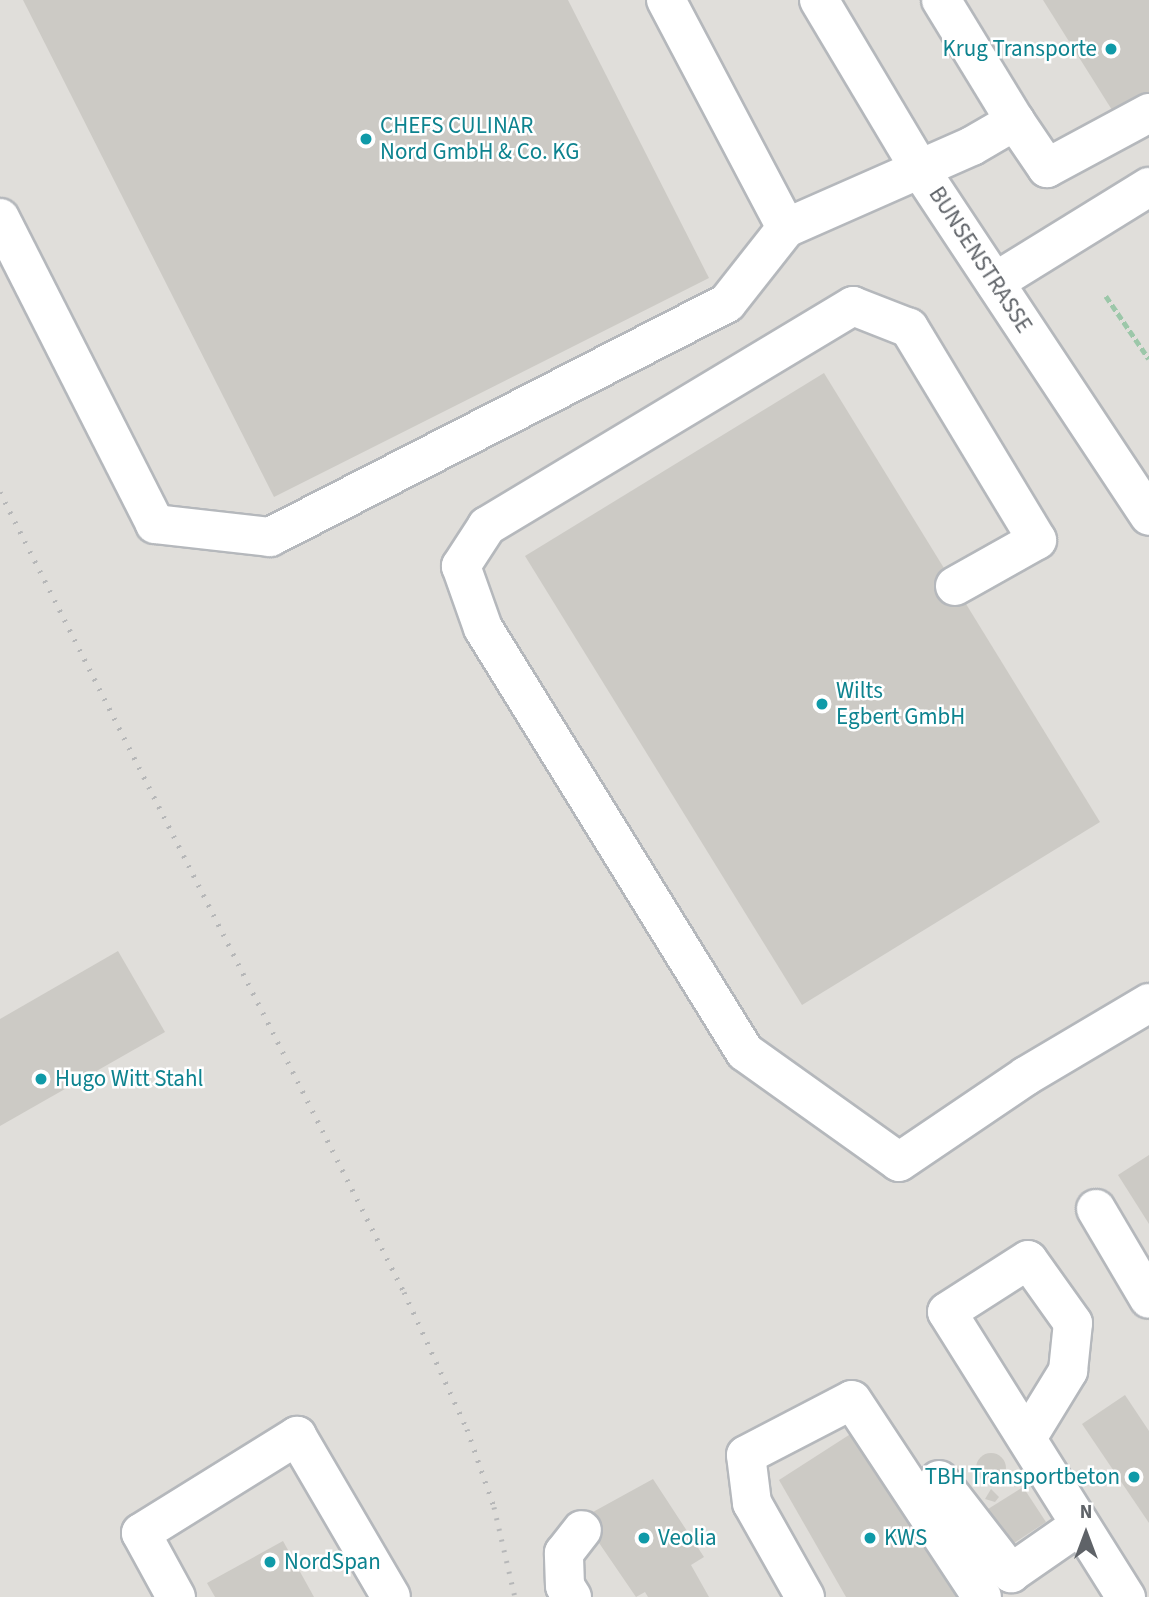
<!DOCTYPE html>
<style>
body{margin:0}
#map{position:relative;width:1149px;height:1597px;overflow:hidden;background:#f1efe8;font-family:"Source Sans 3",sans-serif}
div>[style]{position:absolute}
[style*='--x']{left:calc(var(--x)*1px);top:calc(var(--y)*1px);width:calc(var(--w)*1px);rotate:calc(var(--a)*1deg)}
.industrial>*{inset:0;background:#e0deda}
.building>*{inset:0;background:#cccac5}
.round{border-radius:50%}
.path>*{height:4.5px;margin-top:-2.25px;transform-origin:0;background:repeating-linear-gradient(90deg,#9cc7a9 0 7px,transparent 0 10.5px)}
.roads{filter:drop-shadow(2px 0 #b5b8bc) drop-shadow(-2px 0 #b5b8bc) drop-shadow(0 2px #b5b8bc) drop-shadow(0 -2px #b5b8bc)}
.minor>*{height:38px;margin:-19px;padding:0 19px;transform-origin:19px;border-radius:19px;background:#fff}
.rail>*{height:5px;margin-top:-2.5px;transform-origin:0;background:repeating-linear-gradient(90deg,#b6b7b8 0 2px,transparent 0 11px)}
.dots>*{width:19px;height:19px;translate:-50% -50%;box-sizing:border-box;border:4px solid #fff;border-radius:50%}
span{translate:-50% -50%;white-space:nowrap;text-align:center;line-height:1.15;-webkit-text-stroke:5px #fff;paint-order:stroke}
.culture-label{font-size:23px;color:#0d838f}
.right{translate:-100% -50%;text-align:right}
.left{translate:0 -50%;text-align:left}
.street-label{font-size:23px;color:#5f6368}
.north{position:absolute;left:1051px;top:1499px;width:70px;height:70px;-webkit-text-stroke:5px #fff;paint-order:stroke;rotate:0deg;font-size:19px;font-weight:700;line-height:28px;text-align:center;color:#5f6368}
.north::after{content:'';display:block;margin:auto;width:24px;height:32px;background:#5f6368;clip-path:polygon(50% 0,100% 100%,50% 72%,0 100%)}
</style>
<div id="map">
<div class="industrial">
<i style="clip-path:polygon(0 0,1149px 0,1149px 1597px,0 1597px)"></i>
</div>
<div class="building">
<i style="clip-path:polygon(23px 0,568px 0,709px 278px,274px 497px)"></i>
<i style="clip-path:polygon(1043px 0,1149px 0,1149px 98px,1117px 118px)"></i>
<i style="clip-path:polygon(824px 373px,1100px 822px,802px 1005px,525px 556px)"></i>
<i style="clip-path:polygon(118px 951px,165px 1032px,0 1126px,0 1019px)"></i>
<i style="clip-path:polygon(1149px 1155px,1149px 1224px,1118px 1175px)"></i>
<i style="clip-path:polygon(1125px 1395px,1149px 1431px,1149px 1523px,1082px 1424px)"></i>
<i style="clip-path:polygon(863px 1426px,961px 1597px,846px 1597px,779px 1480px)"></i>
<i class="round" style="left:976px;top:1453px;width:30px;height:30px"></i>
<i style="clip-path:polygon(1014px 1473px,1021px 1473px,1023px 1485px,1011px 1484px)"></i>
<i style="clip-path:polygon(653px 1479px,704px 1557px,691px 1565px,709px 1597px,648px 1597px,645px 1592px,636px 1597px,582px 1518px)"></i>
<i style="clip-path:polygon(1023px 1487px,1046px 1522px,1011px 1545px,988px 1509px)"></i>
<i style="clip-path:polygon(991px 1489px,999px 1497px,995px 1502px,985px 1499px)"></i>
<i style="clip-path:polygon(283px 1541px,314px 1597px,215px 1597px,207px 1583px)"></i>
</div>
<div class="path">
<i style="--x:1106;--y:296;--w:76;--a:55.7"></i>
</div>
<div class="roads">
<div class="minor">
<i style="--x:666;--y:0;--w:258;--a:62.2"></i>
<i style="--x:819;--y:0;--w:196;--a:59.2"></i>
<i style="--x:919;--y:168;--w:417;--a:56.5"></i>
<i style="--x:1015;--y:121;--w:57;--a:55.8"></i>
<i style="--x:1047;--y:168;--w:116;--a:-28.3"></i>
<i style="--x:0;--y:218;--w:343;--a:63.1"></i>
<i style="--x:155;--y:524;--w:116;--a:6.4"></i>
<i style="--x:270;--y:537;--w:513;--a:-27.11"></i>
<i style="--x:727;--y:303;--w:95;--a:-51.8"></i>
<i style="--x:786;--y:228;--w:203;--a:-23.8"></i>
<i style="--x:972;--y:146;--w:50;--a:-30.2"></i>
<i style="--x:1015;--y:121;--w:142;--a:-121.4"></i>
<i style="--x:995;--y:282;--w:181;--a:-31.7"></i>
<i style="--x:955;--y:586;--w:94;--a:-29.3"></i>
<i style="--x:1037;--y:540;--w:248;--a:-121.1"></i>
<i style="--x:909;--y:328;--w:60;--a:-158.6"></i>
<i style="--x:853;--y:306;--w:427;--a:149"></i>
<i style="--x:487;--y:526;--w:48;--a:123"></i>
<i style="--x:461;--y:566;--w:66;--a:70.5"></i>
<i style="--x:483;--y:628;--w:498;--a:58.3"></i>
<i style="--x:745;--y:1052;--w:189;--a:35.5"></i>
<i style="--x:899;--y:1162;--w:153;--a:-34.1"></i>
<i style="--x:1026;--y:1076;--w:143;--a:-30.7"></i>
<i style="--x:1096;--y:1209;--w:104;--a:59.5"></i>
<i style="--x:1027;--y:1438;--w:79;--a:-58.5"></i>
<i style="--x:1068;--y:1371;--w:48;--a:-84.1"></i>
<i style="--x:1073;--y:1323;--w:77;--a:-125.5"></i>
<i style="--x:1028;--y:1260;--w:96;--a:147.3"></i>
<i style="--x:947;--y:1312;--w:337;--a:57.9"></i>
<i style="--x:939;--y:1480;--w:118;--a:52.3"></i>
<i style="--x:1011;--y:1573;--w:84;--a:-34.8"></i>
<i style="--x:176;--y:1597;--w:73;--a:-118.7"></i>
<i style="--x:141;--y:1533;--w:184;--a:-31.9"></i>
<i style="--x:297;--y:1436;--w:186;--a:59.7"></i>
<i style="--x:572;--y:1597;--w:13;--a:-122"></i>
<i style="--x:565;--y:1586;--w:33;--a:-92"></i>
<i style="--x:564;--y:1553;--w:29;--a:-52"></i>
<i style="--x:805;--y:1597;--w:108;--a:-119.4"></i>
<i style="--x:752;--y:1503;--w:48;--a:-97.1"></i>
<i style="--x:746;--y:1455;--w:119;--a:-27.4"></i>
<i style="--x:852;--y:1400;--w:236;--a:56.6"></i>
</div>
</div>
<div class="rail">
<i style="--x:0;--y:492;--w:896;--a:63.21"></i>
<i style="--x:404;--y:1292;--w:151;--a:65.3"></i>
<i style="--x:467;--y:1429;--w:83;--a:70.9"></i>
<i style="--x:494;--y:1507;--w:92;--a:76.9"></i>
</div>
<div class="dots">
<i style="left:1111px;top:49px;background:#0f9aa8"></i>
<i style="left:366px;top:139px;background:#0f9aa8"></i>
<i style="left:822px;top:704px;background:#0f9aa8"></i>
<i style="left:41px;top:1079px;background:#0f9aa8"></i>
<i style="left:1134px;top:1477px;background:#0f9aa8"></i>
<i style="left:644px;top:1538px;background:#0f9aa8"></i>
<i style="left:870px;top:1538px;background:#0f9aa8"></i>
<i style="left:270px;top:1562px;background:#0f9aa8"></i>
</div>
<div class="culture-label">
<span class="right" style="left:1097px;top:49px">Krug Transporte</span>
<span class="left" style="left:380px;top:139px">CHEFS CULINAR<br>Nord GmbH &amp; Co. KG</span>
<span class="left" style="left:836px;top:704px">Wilts<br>Egbert GmbH</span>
<span class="left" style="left:55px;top:1079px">Hugo Witt Stahl</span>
<span class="right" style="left:1120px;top:1477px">TBH Transportbeton</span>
<span class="left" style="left:658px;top:1538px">Veolia</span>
<span class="left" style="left:884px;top:1538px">KWS</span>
<span class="left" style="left:284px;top:1562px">NordSpan</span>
</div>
<div class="street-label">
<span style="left:980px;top:260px;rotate:57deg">BUNSENSTRASSE</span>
</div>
<div class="north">N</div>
</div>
